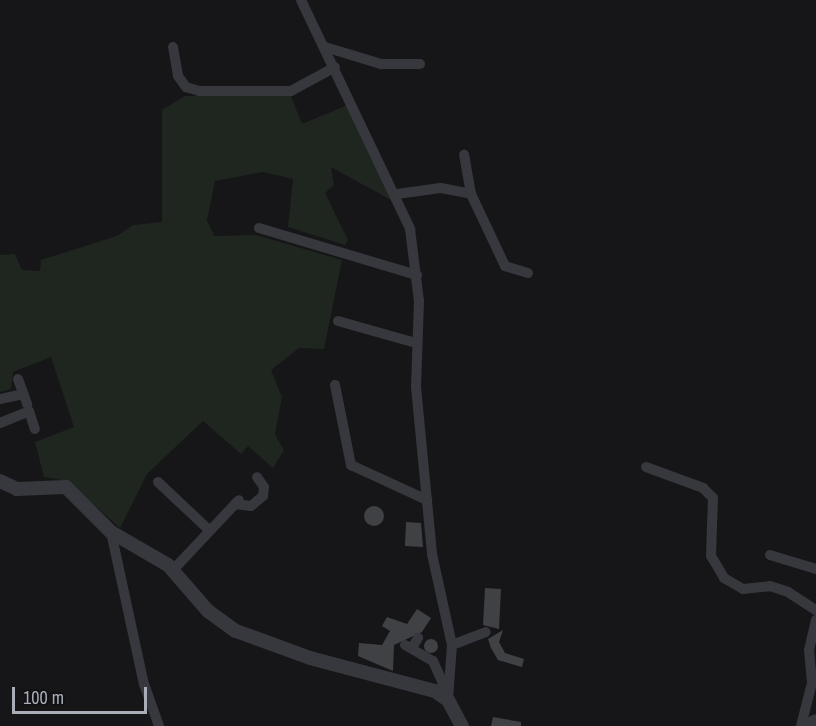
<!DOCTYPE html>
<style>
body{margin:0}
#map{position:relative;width:816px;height:726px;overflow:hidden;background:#161618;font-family:"Archivo Narrow",sans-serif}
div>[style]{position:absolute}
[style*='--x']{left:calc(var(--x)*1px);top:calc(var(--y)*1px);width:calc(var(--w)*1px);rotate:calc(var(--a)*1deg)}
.green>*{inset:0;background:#1e261f}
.building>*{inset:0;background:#404145}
.round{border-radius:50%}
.minor>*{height:10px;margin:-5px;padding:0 5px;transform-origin:5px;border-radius:5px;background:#37383d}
.tertiary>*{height:14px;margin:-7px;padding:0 7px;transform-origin:7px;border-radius:7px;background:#37383d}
span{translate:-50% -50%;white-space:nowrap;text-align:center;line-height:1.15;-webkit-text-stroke:4.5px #111113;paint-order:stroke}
.scale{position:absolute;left:12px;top:687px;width:135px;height:27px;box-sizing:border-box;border:3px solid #a8adb8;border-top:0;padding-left:8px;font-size:18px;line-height:21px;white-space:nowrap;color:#a8adb8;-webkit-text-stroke:4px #111113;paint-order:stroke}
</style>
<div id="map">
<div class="green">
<i style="clip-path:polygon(185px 96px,291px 96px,302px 124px,348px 105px,393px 201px,331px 167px,334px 185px,325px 193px,348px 240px,345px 245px,288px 227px,293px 179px,263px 172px,215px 181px,207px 220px,214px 236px,256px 235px,342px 260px,324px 349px,299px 348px,271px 370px,282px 397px,275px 434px,284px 450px,273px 468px,248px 446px,241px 454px,203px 421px,147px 474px,120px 528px,67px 481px,44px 477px,35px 442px,74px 427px,51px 357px,13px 372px,11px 389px,0 392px,0 255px,15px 254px,22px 270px,40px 271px,41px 260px,117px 236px,133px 225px,162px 222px,162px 110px)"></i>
</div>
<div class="building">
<i class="round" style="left:364px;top:506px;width:20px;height:20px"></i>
<i style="clip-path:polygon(406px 522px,421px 523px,423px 547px,405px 546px)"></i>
<i style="clip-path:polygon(485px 588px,501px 589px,499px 629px,483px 625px)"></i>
<i style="clip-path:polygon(417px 609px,431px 618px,422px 632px,394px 645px,393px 671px,358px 656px,359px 643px,382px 645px,390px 631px,382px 626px,387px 617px,407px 624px)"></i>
<i style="clip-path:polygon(503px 630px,499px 642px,505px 653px,524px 659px,522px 667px,498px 660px,491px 648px,488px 639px)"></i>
<i class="round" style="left:424px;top:639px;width:14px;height:14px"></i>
<i style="clip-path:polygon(493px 717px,521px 722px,521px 726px,491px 726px)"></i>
</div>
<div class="minor">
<i style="--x:301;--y:0;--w:254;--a:64.5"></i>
<i style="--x:410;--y:229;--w:73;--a:82.9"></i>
<i style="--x:419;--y:301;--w:86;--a:92"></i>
<i style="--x:416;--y:387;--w:168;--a:84.5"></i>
<i style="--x:432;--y:554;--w:93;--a:77.6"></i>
<i style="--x:452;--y:645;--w:55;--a:94.2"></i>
<i style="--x:173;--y:47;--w:29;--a:80"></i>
<i style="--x:178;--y:76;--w:14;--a:54"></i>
<i style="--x:186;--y:87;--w:14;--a:17"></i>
<i style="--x:199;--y:91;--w:92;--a:0"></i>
<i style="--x:291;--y:91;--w:50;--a:-28.6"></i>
<i style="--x:325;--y:47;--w:59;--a:16.9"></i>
<i style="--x:381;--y:64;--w:39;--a:0"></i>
<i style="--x:397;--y:194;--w:44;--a:-7.8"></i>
<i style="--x:441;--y:188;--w:31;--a:11"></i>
<i style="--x:471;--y:194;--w:40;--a:-100"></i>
<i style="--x:471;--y:194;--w:80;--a:64.7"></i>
<i style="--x:505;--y:266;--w:24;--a:17"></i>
<i style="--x:259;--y:228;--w:165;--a:16.6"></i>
<i style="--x:338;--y:321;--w:81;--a:15.8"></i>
<i style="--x:18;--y:379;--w:27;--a:70"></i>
<i style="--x:335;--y:385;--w:82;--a:78.7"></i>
<i style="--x:351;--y:465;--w:84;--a:24.7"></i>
<i style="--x:0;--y:399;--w:24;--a:-12"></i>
<i style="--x:0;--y:423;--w:31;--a:-22"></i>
<i style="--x:29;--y:411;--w:19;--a:72"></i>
<i style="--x:646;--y:467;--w:61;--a:20.2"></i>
<i style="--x:703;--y:488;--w:14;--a:45"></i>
<i style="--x:713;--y:498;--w:58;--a:92"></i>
<i style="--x:711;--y:556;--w:26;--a:59"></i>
<i style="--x:724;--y:578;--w:22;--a:30"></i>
<i style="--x:743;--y:589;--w:27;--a:-6"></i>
<i style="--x:770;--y:586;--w:19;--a:18"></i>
<i style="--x:788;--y:592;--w:33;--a:33"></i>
<i style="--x:158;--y:482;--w:71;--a:43.3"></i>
<i style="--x:235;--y:504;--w:16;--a:7"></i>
<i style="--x:251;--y:506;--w:16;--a:-40"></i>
<i style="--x:263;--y:496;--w:9;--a:-84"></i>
<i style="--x:264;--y:487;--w:12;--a:-125"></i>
<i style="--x:111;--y:532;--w:156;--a:77.8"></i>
<i style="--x:144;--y:684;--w:45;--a:70.3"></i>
<i style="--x:770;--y:555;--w:48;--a:16.9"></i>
<i style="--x:173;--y:570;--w:96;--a:-46.7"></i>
<i style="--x:405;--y:645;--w:32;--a:30"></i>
<i style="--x:433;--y:661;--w:36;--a:66"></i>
<i style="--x:452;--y:645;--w:36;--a:-21"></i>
<i style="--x:412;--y:648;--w:12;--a:-59"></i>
<i style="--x:801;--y:726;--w:44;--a:-75.7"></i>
<i style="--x:812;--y:683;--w:33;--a:-95"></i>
<i style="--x:809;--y:650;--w:31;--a:-77"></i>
</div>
<div class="tertiary">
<i style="--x:0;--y:481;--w:19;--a:25"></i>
<i style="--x:17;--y:489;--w:49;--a:-2.3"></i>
<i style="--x:66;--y:487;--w:64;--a:45"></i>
<i style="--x:111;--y:532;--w:66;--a:30.1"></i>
<i style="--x:168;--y:565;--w:61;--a:49"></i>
<i style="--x:208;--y:611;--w:34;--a:36"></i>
<i style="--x:236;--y:631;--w:79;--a:20"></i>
<i style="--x:310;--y:658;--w:129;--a:14.8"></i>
<i style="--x:435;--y:691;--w:16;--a:35"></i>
<i style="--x:448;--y:700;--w:30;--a:62"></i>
<i style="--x:807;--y:726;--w:10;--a:-29"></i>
</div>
<div class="scale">100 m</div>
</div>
